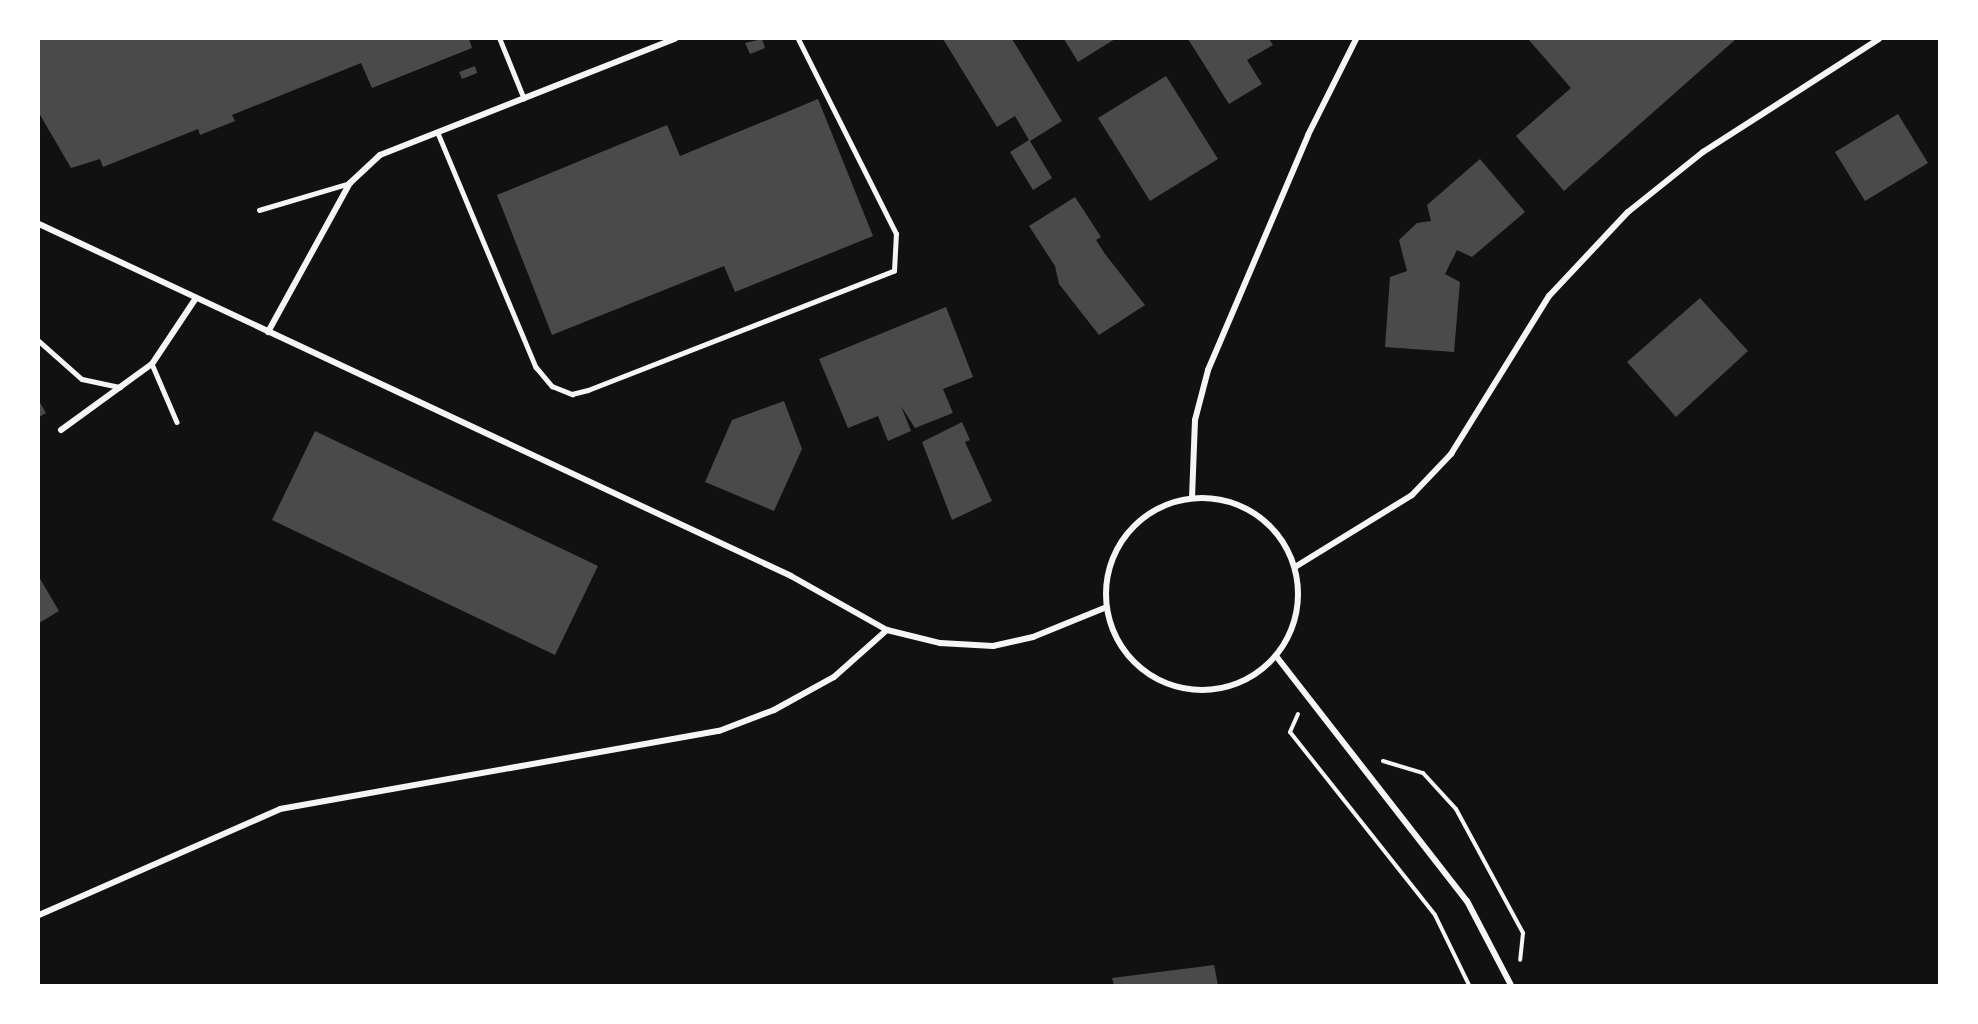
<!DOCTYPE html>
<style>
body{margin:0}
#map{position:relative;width:1978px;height:1024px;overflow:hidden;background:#111;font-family:Rubik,sans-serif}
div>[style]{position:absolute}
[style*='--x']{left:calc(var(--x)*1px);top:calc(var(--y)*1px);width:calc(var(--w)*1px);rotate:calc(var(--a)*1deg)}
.building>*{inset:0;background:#4a4a4a}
.path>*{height:4px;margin:-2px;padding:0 2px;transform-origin:2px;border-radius:2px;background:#f5f5f5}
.service>*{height:4.5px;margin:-2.25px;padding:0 2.25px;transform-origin:2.25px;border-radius:2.25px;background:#f5f5f5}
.minor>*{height:6px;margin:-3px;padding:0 3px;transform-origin:3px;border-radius:3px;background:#f5f5f5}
.minor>.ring{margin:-3px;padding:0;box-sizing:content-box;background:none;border:6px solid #f5f5f5;border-radius:50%}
span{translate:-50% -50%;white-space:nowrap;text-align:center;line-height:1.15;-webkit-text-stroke:4.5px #fff;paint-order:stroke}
.frame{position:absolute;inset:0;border:40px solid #fff;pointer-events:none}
</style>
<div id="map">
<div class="building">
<i style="clip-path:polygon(39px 39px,469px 39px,472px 48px,372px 88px,361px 63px,232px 115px,235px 121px,200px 135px,198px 129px,103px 167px,100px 159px,71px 168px,39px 113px)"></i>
<i style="clip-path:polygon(762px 39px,765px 48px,750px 54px,745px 43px)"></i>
<i style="clip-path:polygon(943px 39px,1012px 39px,1062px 121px,1030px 141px,1052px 178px,1033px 190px,1010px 152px,1029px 140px,1015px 116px,997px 127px)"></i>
<i style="clip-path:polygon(1064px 39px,1115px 39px,1078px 62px)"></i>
<i style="clip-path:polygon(1188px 39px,1269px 39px,1273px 45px,1247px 60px,1262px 84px,1229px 104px)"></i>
<i style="clip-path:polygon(1528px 39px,1736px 39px,1564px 191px,1516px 136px,1571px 88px)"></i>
<i style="clip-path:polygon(475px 66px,477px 73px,462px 79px,459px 72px)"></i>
<i style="clip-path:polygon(1166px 76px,1218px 159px,1150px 201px,1098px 118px)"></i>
<i style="clip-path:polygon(818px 99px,873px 236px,735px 292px,724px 266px,552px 335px,497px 195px,667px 125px,680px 156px)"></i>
<i style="clip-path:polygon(1898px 114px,1928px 163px,1865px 201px,1835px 152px)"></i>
<i style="clip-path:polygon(1480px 159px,1525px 212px,1472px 257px,1457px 250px,1445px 274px,1460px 282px,1454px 352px,1385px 347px,1390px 277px,1407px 271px,1399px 240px,1417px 223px,1431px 221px,1427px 205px)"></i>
<i style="clip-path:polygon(1075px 197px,1101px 237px,1096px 240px,1105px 254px,1145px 305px,1099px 335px,1059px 284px,1055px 266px,1029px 226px)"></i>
<i style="clip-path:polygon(1700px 298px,1748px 351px,1676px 417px,1627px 362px)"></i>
<i style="clip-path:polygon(946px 307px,973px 377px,943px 389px,953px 413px,915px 428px,901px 406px,911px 431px,888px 441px,878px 416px,848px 428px,819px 359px)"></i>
<i style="clip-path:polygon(39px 401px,46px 413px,39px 417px)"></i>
<i style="clip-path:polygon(784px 401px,802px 449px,774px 511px,705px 482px,732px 420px)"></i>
<i style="clip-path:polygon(962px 422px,970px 440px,965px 442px,992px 501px,952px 520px,922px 442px)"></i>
<i style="clip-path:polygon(315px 431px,598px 566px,555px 655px,272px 520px)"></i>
<i style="clip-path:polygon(39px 577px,59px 611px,39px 623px)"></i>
<i style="clip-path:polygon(1214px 965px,1218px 985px,1114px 985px,1112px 978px)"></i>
</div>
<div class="path">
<i style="--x:1298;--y:714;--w:20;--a:114"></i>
<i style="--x:1290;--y:732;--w:233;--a:51.6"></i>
<i style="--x:1435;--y:915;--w:78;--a:64.1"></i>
<i style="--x:1383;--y:761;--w:42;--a:16.7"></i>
<i style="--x:1423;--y:773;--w:49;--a:47.5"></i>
<i style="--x:1456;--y:809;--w:141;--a:61.6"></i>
<i style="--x:1523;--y:933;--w:27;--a:96"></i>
</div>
<div class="service">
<i style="--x:500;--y:39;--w:64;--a:67.9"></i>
<i style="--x:438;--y:133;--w:254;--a:67.3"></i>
<i style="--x:536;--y:367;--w:25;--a:50"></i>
<i style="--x:552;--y:386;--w:22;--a:22"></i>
<i style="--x:572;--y:394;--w:16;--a:-14"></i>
<i style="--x:588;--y:390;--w:328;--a:-21.3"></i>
<i style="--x:894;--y:271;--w:37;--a:-87"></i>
<i style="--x:896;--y:234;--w:218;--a:-116.7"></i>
<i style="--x:259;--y:210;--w:95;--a:-16.5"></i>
<i style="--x:39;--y:341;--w:57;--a:41.5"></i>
<i style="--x:82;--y:379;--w:39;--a:12"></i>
<i style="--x:152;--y:364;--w:63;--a:66.7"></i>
</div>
<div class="minor">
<i style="--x:39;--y:224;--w:830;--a:25.08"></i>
<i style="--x:791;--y:576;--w:110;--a:29.4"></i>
<i style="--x:887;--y:630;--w:55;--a:13.8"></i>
<i style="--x:940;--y:643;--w:53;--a:3.2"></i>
<i style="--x:993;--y:646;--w:41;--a:-12.7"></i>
<i style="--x:1033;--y:637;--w:77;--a:-22.2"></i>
<i style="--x:268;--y:332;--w:170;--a:-61.2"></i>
<i style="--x:350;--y:183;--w:41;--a:-43"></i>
<i style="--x:380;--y:155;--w:317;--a:-21.5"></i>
<i style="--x:61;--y:430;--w:112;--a:-36"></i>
<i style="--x:152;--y:364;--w:79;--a:-56.3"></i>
<i class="ring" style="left:1106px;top:498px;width:186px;height:186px"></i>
<i style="--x:1192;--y:498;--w:78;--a:-87.8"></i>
<i style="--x:1195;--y:420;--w:52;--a:-75.4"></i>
<i style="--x:1208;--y:370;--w:255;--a:-66.9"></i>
<i style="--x:1308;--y:135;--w:107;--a:-63.4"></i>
<i style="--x:1295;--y:567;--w:137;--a:-31.6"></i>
<i style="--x:1412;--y:495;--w:57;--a:-46.4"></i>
<i style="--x:1451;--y:454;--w:186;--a:-58.2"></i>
<i style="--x:1549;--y:296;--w:115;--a:-46.8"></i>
<i style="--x:1628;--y:212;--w:96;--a:-38.7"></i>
<i style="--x:1703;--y:152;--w:209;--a:-32.7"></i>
<i style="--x:1276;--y:656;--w:311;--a:52.1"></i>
<i style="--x:1467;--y:901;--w:95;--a:62.4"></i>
<i style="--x:39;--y:915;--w:263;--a:-23.7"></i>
<i style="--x:280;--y:809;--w:446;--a:-10.1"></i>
<i style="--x:719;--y:731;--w:59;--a:-20.9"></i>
<i style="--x:774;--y:710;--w:68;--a:-28.8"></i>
<i style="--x:834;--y:677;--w:71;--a:-41.6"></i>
</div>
<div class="frame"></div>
</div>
